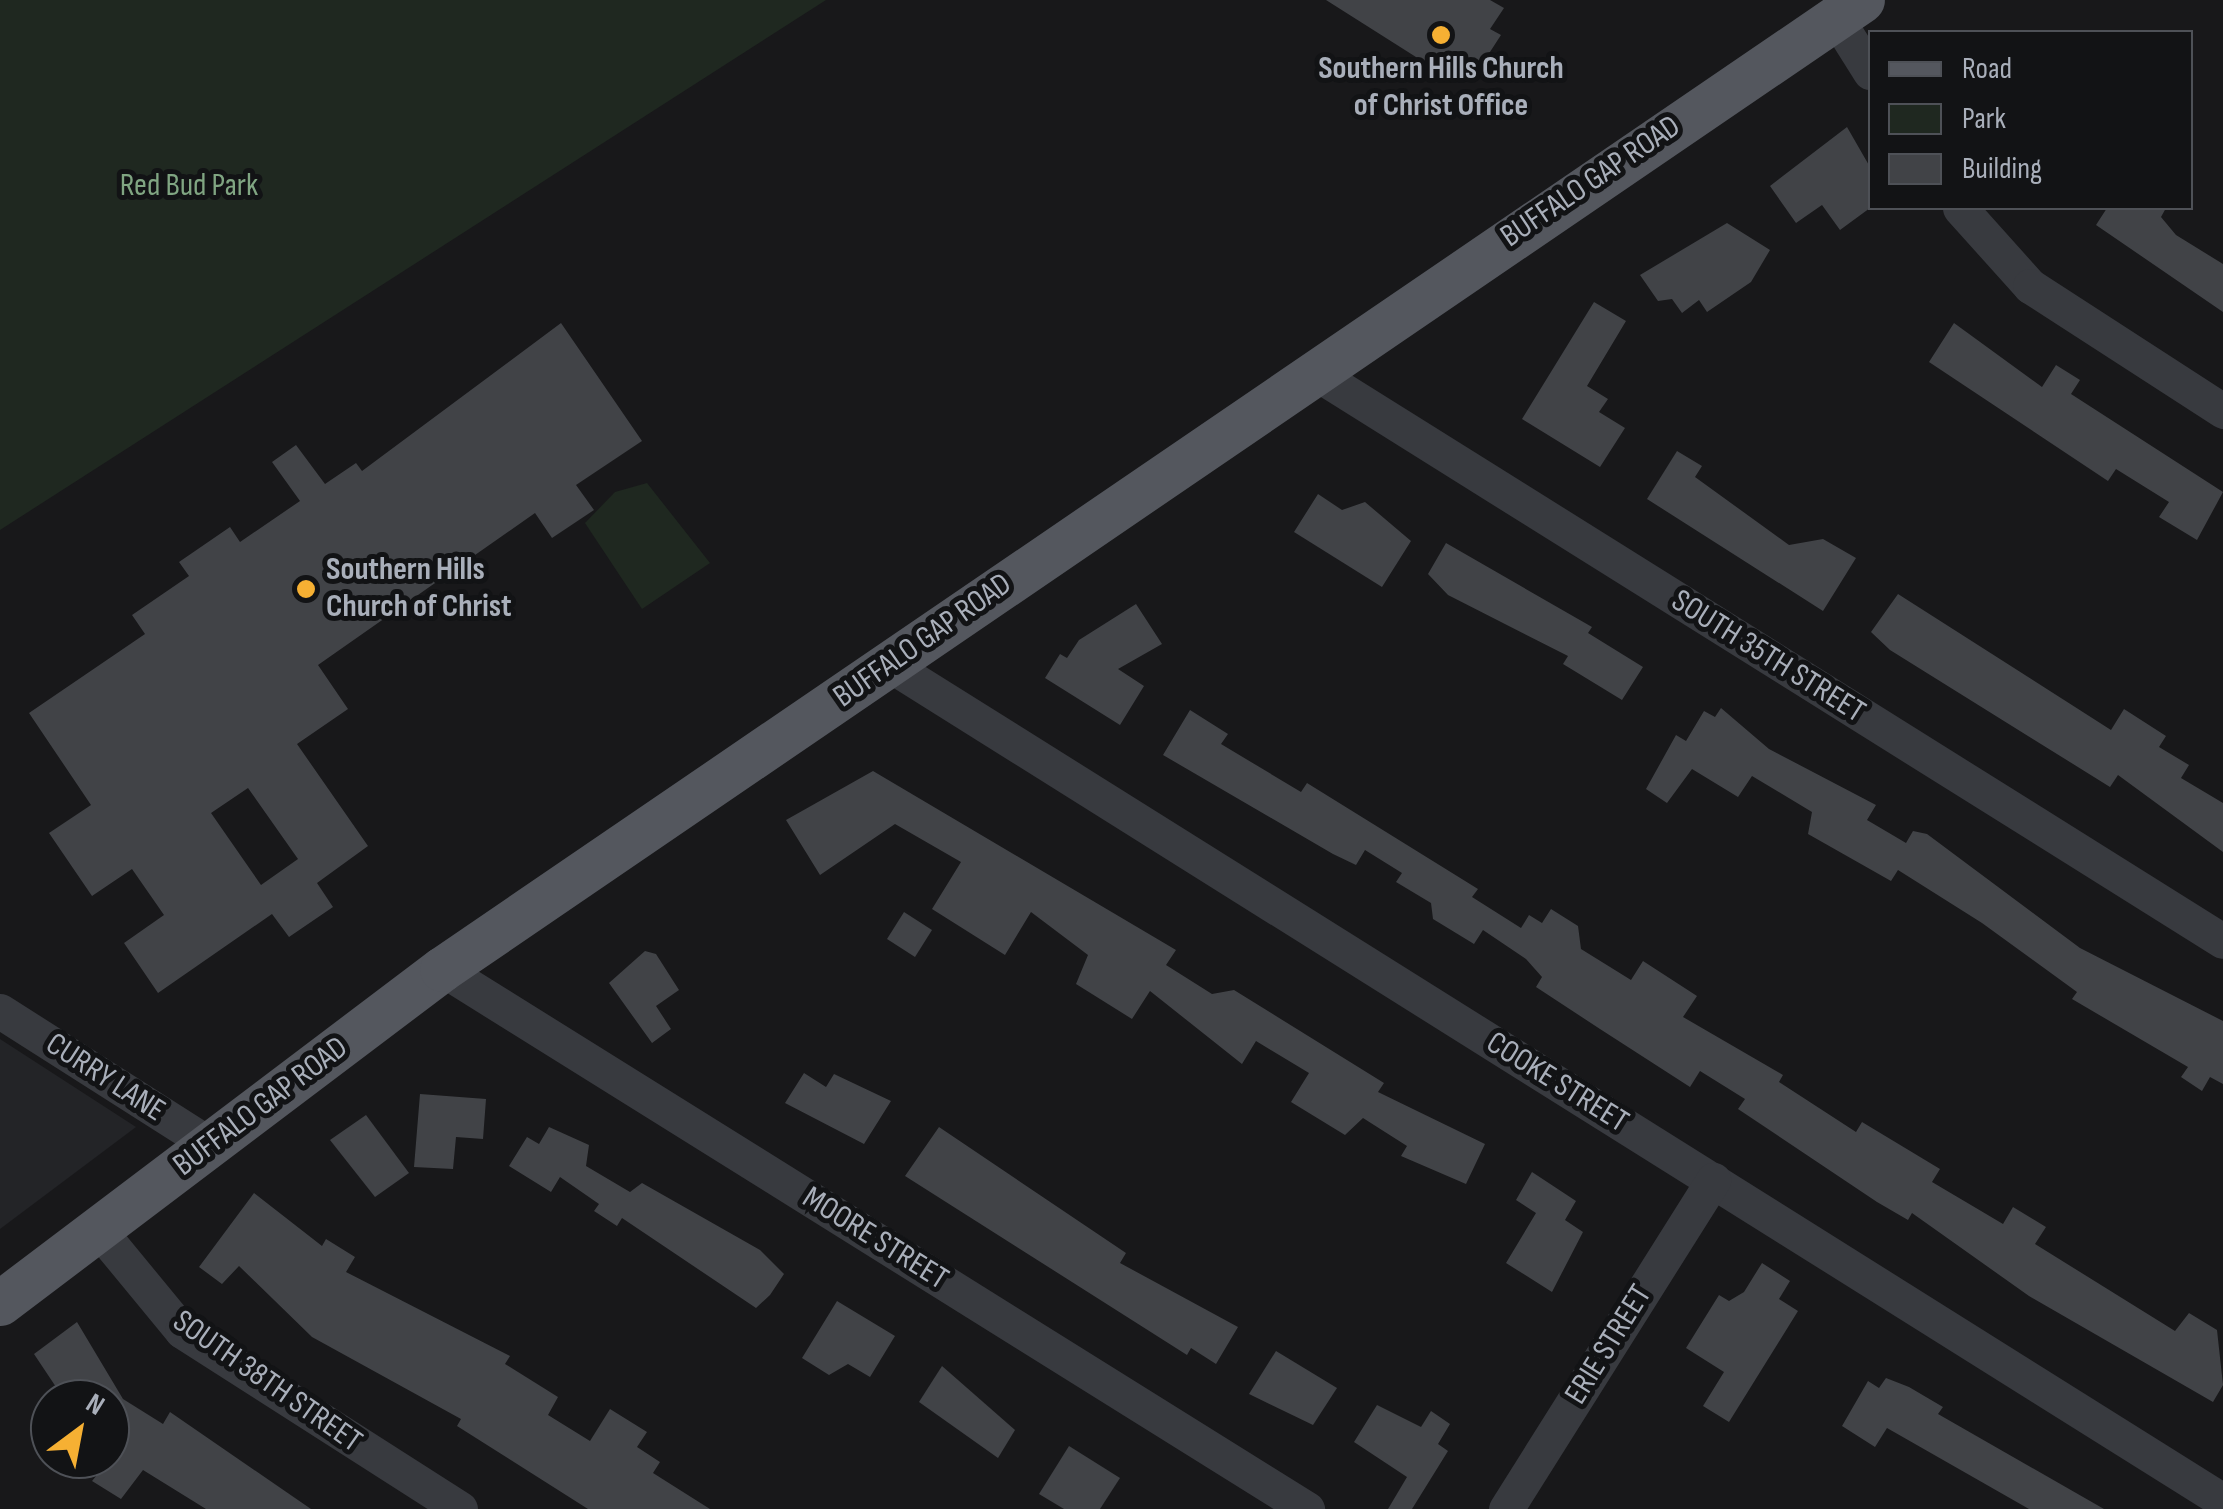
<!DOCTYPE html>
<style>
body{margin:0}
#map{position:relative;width:2223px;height:1509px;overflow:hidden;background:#18181a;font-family:"Sofia Sans Condensed",sans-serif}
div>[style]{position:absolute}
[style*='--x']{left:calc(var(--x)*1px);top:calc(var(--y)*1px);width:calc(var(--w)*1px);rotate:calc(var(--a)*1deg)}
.built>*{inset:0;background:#232427}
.green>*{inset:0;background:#1f2820}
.building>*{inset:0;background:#414347}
.minor>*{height:35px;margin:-17.5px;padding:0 17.5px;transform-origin:17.5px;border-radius:17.5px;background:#383a3f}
.major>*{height:45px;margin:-22.5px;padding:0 22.5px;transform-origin:22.5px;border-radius:22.5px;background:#54575e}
.dots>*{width:28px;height:28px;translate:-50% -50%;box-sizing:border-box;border:5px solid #121315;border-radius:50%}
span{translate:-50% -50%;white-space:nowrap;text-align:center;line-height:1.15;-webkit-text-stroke:10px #121315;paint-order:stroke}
.poi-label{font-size:32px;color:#a9afba;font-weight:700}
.left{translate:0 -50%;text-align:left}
.street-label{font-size:32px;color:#a9afba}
.park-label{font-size:32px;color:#80a582}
.legend{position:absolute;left:1868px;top:30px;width:325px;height:180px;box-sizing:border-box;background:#121315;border:2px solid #4e5157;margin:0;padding:12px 18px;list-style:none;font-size:30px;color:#a9afba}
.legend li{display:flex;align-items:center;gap:20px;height:50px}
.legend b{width:50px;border:2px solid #4e5157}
.north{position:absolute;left:30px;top:1379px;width:100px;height:100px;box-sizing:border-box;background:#121315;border:2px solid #4e5157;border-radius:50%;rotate:32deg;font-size:28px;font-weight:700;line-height:40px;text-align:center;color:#a9afba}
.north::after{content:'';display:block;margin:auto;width:35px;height:45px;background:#f6b033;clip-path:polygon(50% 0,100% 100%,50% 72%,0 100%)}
</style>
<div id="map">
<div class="built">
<i style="clip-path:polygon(0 1039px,136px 1127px,0 1229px)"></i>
</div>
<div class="green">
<i style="clip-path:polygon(0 0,826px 0,0 530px)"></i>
<i style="clip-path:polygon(647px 483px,710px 563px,642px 609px,585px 523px,615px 492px)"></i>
</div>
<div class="building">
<i style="clip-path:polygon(1326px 0,1490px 0,1504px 8px,1490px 29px,1501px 35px,1477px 72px,1467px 66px,1457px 83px)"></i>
<i style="clip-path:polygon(1847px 127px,1870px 167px,1870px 208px,1840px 230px,1822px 205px,1796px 223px,1770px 186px)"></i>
<i style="clip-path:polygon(2107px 208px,2166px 208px,2161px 217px,2176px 235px,2223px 264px,2223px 312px,2096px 225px)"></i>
<i style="clip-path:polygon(1727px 223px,1770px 250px,1751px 282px,1707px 312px,1699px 300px,1682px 313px,1672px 299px,1658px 301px,1640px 275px)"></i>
<i style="clip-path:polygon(1594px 302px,1626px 321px,1587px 386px,1608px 399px,1599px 412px,1625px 428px,1600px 467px,1522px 419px)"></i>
<i style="clip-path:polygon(evenodd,561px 323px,642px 441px,576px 485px,594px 510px,552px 538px,535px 513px,318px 665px,348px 709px,297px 744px,368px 846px,317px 883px,333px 907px,289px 937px,272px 914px,158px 993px,124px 943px,164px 915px,132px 869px,92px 896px,49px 833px,91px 805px,29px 713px,145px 634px,132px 615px,189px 576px,179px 562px,230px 527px,240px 542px,300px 501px,272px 462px,296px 445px,325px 484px,356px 463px,362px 471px,561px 323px,248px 788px,298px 859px,261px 885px,211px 813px,248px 788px)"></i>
<i style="clip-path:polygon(1954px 323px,2042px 387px,2056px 365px,2080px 380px,2071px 394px,2223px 492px,2197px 540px,2159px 517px,2169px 502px,2116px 469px,2108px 481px,1929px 362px)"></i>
<i style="clip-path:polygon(1677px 451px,1702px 466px,1695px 477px,1789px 545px,1823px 539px,1856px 558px,1823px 611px,1647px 499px)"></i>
<i style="clip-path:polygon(1318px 494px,1342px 510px,1365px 502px,1411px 541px,1382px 587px,1294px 532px)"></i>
<i style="clip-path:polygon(1446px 543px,1592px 627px,1588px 633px,1643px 667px,1622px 700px,1563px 664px,1568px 656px,1448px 595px,1428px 574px)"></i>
<i style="clip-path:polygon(1898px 594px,2111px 730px,2124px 709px,2166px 736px,2159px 747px,2189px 765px,2181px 778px,2223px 803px,2223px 852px,2118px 775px,2110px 787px,1890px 650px,1871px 632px)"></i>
<i style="clip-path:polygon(1136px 604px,1162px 644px,1118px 669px,1144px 686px,1120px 725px,1045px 678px,1060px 654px,1067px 658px,1079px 640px)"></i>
<i style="clip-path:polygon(1721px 708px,1769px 749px,1876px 805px,1867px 820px,1906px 843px,1913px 831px,1927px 834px,2080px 948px,2223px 1021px,2223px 1084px,2210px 1077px,2202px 1091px,2181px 1077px,2188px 1067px,2072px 999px,2077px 992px,1982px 923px,1898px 870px,1891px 881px,1808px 834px,1812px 812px,1752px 776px,1738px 797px,1692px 769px,1667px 803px,1646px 789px,1676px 735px,1686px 741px,1704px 711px,1715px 717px)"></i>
<i style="clip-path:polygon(1190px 710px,1228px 734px,1221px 744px,1301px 792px,1307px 783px,1478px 889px,1472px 897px,1521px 928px,1529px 915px,1542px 923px,1551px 909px,1578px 926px,1581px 949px,1631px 980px,1643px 961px,1697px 996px,1683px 1017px,1783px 1075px,1779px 1082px,1856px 1132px,1862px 1122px,1940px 1169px,1932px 1182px,1976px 1208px,2003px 1224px,2013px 1207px,2046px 1227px,2035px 1244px,2175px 1331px,2189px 1313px,2217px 1330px,2223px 1385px,2213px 1402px,2029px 1296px,1912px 1213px,1908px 1220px,1877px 1202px,1738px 1109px,1745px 1099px,1700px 1071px,1690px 1087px,1600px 1029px,1536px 987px,1542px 977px,1526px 959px,1483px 930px,1474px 944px,1433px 919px,1431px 903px,1396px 882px,1402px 873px,1365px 850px,1356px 865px,1333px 854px,1163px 755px)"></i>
<i style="clip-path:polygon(873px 771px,1176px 950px,1166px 965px,1212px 994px,1234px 990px,1384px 1083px,1378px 1092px,1485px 1144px,1466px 1184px,1401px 1156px,1407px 1146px,1363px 1118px,1345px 1135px,1291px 1102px,1309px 1073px,1256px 1041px,1242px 1064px,1150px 991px,1132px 1019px,1076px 984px,1088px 955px,1031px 912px,1005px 955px,932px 909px,961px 862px,895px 824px,820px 875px,786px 820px)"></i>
<i style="clip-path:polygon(904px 912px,932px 930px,915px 957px,887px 939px)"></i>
<i style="clip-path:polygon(645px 951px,656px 954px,679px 990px,656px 1006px,671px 1029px,652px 1043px,609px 983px)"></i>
<i style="clip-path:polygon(804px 1073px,826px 1087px,834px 1074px,891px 1101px,864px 1144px,785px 1103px)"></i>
<i style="clip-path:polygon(420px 1094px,486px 1099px,483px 1139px,456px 1137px,453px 1169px,414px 1167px)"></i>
<i style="clip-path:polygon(366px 1115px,409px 1173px,375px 1197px,330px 1140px)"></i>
<i style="clip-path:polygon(549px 1127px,589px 1145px,586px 1166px,630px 1192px,642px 1183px,760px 1250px,784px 1274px,770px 1295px,756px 1308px,622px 1218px,617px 1226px,594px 1211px,599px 1204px,560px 1177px,551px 1192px,509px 1166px,527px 1137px,539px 1144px)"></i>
<i style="clip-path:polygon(939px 1127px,1126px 1253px,1120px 1263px,1238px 1327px,1216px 1364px,1191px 1348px,1187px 1355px,905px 1176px)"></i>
<i style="clip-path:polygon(1532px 1172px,1576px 1201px,1565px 1220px,1583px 1232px,1552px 1292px,1506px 1263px,1536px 1213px,1516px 1200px)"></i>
<i style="clip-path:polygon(254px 1193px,322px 1246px,326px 1239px,355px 1257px,346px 1272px,510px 1356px,505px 1364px,558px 1397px,548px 1415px,590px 1441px,610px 1409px,647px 1432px,637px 1447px,660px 1462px,653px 1473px,710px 1509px,588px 1509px,457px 1426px,461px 1419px,312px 1337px,239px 1266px,222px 1284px,199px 1267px)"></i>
<i style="clip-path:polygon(1762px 1263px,1790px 1281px,1779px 1299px,1798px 1311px,1729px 1422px,1703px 1406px,1724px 1372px,1686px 1348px,1719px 1295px,1729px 1301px,1744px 1292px)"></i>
<i style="clip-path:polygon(837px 1301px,895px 1336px,870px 1377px,848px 1364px,829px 1375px,802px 1358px)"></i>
<i style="clip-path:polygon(77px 1322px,123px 1399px,163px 1424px,170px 1412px,311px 1509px,206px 1509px,143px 1470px,121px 1499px,92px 1481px,110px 1459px,110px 1399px,64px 1399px,34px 1354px)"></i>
<i style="clip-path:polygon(1276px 1351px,1337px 1388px,1313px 1425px,1249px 1394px)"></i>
<i style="clip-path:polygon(942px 1366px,1015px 1430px,998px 1458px,919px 1402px)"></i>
<i style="clip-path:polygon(1886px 1378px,1909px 1387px,1943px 1407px,1938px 1414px,2104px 1509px,2029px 1509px,1887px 1428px,1875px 1447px,1842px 1426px,1868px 1381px,1879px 1388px)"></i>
<i style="clip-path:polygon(1377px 1405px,1421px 1427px,1431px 1411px,1450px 1424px,1438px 1444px,1448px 1451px,1412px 1509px,1388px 1509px,1407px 1477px,1354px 1442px)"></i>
<i style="clip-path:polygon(1069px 1446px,1120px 1478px,1100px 1509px,1064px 1509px,1039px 1494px)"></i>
</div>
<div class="minor">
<i style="--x:1836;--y:18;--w:64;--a:57.8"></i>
<i style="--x:1960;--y:208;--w:105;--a:48.1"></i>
<i style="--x:2030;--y:286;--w:230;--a:32.9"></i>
<i style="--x:1314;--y:372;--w:1072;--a:32.05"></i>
<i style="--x:890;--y:665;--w:1573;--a:32.09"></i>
<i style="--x:442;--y:969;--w:1020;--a:31.98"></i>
<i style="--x:0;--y:1011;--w:249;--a:32.5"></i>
<i style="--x:98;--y:1229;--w:132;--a:50.5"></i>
<i style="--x:182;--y:1331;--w:330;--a:32.6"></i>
<i style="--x:1506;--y:1509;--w:389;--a:-57.8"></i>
</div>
<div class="major">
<i style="--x:0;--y:1303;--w:554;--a:-37.08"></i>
<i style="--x:442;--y:969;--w:1719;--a:-34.31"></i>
</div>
<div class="dots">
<i style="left:1441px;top:35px;background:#f6b033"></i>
<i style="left:306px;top:589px;background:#f6b033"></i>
</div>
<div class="poi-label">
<span style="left:1441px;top:88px">Southern Hills Church<br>of Christ Office</span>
<span class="left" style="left:326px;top:589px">Southern Hills<br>Church of Christ</span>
</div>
<div class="street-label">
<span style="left:1591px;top:182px;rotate:-34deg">BUFFALO GAP ROAD</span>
<span style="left:923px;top:641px;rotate:-35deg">BUFFALO GAP ROAD</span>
<span style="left:1768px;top:657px;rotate:32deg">SOUTH 35TH STREET</span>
<span style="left:105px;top:1078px;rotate:33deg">CURRY LANE</span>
<span style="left:1557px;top:1083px;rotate:32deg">COOKE STREET</span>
<span style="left:261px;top:1107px;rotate:-37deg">BUFFALO GAP ROAD</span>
<span style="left:875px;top:1239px;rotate:32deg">MOORE STREET</span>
<span style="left:1609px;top:1345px;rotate:-58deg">ERIE STREET</span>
<span style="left:267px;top:1382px;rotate:35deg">SOUTH 38TH STREET</span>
</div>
<div class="park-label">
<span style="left:189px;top:186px">Red Bud Park</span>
</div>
<ul class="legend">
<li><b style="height:12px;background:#54575e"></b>Road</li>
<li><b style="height:28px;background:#1f2820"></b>Park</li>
<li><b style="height:28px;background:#414347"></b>Building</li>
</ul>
<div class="north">N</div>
</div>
